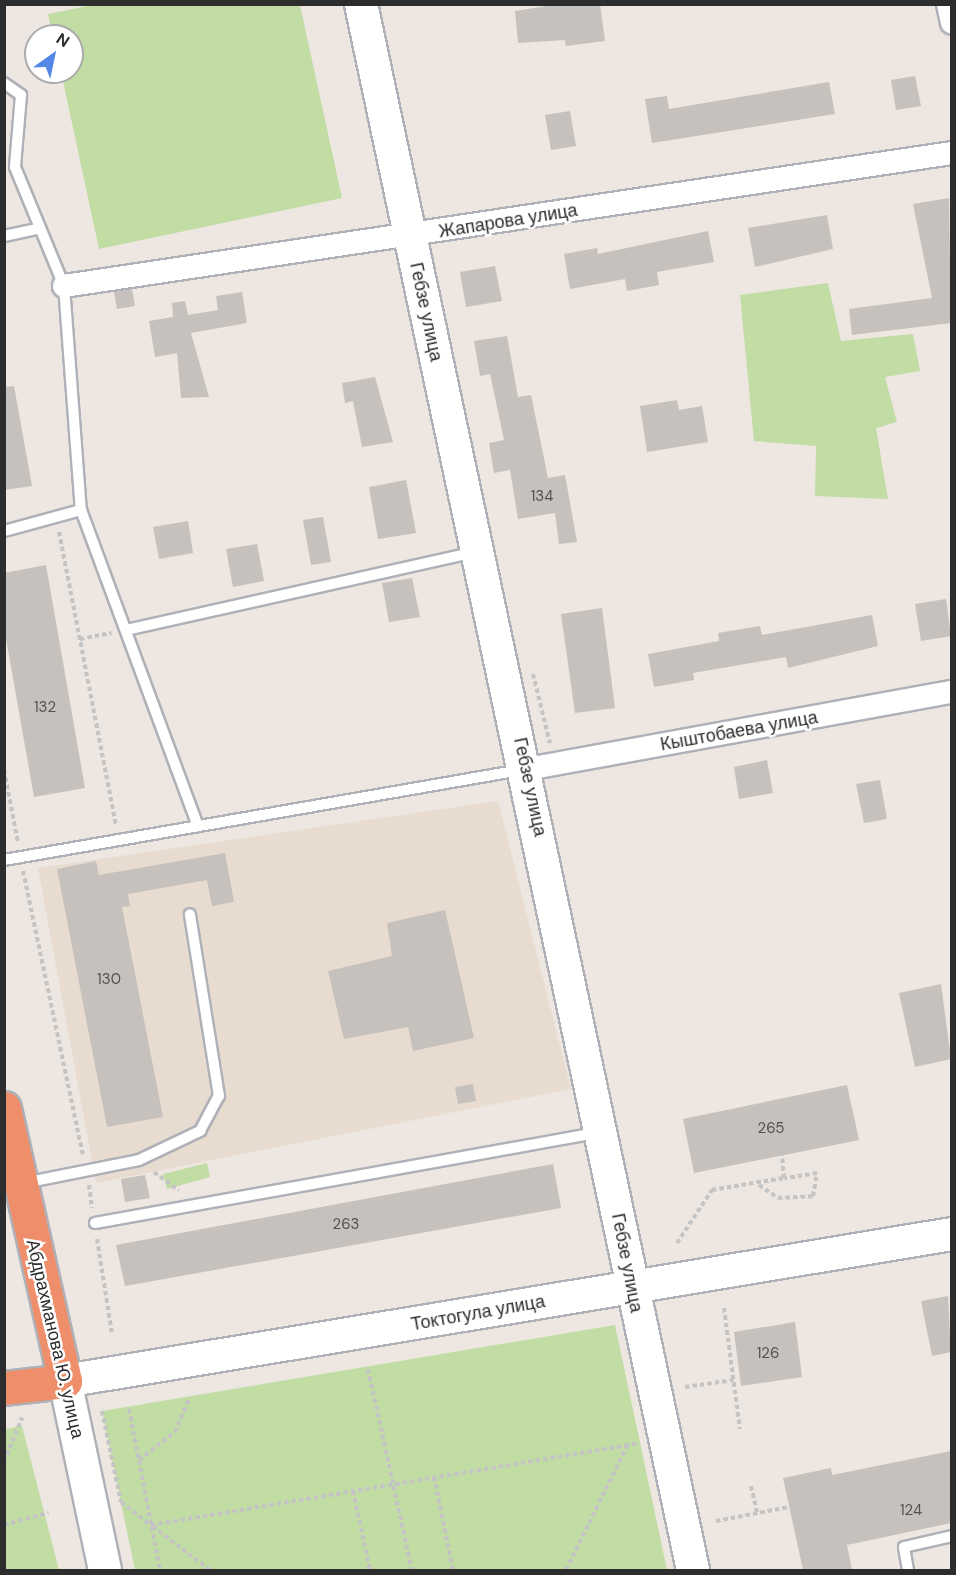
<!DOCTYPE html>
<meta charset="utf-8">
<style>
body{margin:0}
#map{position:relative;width:956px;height:1575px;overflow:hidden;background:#ede6e1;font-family:"DM Sans",sans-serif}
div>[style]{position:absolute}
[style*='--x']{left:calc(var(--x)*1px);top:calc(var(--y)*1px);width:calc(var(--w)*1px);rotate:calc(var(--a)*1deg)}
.education>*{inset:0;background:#e8dcd0}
.green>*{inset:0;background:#c1dda4}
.building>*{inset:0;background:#c6c1bc}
.path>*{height:4px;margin-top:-2px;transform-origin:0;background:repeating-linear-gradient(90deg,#c4c4c4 0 4.5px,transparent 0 7.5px)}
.roads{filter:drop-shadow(2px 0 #aeb1b8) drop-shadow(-2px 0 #aeb1b8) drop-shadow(0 2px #aeb1b8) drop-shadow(0 -2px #aeb1b8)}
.lane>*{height:10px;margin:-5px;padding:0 5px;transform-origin:5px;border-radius:5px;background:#fff}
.street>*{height:22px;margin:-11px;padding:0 11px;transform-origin:11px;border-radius:11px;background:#fff}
.secondary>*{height:32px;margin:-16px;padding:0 16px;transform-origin:16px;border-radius:16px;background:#fff}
.highway>*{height:33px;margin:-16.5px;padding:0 16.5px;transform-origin:16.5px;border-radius:16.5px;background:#ee8e6b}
span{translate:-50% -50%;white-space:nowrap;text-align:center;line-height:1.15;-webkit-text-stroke:5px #fff;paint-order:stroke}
.number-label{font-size:15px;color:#535251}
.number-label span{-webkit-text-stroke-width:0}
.street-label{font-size:18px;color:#2d2d2d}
.frame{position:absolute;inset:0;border:6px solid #2d2d2d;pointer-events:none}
.north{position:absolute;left:24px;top:24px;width:60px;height:60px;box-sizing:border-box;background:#fff;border:2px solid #ababab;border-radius:50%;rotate:33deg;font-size:16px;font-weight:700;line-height:24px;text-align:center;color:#2d2d2d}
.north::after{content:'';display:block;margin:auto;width:21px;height:27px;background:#5488e7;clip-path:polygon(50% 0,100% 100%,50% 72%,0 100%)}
</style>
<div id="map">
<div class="education">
<i style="clip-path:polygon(498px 801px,571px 1089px,96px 1183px,38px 868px)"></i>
</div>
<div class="green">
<i style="clip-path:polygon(92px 5px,300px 5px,342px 198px,99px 249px,61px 72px,72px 72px,72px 36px,53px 36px,48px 14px)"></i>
<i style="clip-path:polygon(828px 283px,841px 341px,913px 334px,920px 371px,885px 377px,897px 422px,876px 428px,888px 499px,815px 496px,816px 446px,754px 441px,740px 295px)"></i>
<i style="clip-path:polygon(207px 1163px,210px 1177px,167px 1189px,163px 1174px)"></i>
<i style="clip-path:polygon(615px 1325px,667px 1570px,135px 1570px,102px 1411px)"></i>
<i style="clip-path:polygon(22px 1426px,59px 1570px,5px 1570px,5px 1429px)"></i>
</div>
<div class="building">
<i style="clip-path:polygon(560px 4px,600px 4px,605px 41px,566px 46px,565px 40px,518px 43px,515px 11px)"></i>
<i style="clip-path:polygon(915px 76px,921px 106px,896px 110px,891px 80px)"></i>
<i style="clip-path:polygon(829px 82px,835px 114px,652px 143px,645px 99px,667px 96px,669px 109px)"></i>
<i style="clip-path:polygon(570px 111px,576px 146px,551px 150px,545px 115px)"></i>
<i style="clip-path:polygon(949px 198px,951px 323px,852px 335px,849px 309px,932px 298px,913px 204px)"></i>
<i style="clip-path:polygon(827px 215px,833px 249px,755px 267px,748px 228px)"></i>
<i style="clip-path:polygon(708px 231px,714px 262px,657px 272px,659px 285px,627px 291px,625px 279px,570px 289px,564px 254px,597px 248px,598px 254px)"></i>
<i style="clip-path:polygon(495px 266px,502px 301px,466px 307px,460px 272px)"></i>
<i style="clip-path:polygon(132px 289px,135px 306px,117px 309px,114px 292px)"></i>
<i style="clip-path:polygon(242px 292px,247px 323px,191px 333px,209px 397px,181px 398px,177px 353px,155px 357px,149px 321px,173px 317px,172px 303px,185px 301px,188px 315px,218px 310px,216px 296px)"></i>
<i style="clip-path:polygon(507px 336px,518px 397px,531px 395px,548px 478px,565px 475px,577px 542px,559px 544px,555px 513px,518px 519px,510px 470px,494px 473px,489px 443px,504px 440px,490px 374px,480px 376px,474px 341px)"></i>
<i style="clip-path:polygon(375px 377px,393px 442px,362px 447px,353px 401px,345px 403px,342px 383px)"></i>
<i style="clip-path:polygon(14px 386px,32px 486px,4px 490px,4px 387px)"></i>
<i style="clip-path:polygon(677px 400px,679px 410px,702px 406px,708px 442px,647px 452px,640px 406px)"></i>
<i style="clip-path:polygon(406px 480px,416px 533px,378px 539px,369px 487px)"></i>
<i style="clip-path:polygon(323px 517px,331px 562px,311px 565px,303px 520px)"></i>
<i style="clip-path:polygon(188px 521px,193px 553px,159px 559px,153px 527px)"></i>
<i style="clip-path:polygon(257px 544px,264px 581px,233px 587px,226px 549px)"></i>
<i style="clip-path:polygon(46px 565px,85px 788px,34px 797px,4px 627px,4px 573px)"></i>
<i style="clip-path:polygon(412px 578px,420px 617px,389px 622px,382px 583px)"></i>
<i style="clip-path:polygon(946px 599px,951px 636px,921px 641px,915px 604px)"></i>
<i style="clip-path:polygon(602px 608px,615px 708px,575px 713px,561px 614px)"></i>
<i style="clip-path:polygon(872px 615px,878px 646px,788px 668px,786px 657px,693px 673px,694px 680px,654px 687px,648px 654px,719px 641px,718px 633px,760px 626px,762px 635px)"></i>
<i style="clip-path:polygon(767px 760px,773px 793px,739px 799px,734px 767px)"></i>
<i style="clip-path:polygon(880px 780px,887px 819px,864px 823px,856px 784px)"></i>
<i style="clip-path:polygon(225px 853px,234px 902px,212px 906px,207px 880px,128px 894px,130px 906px,122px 907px,163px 1117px,107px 1127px,57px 869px,96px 861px,99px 875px)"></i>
<i style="clip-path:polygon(445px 910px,474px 1038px,413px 1051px,408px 1027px,344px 1039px,328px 971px,392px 956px,387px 923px)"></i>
<i style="clip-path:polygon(941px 984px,951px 1059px,915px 1067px,899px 993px)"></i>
<i style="clip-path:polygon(473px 1084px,476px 1101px,458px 1104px,455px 1087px)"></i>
<i style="clip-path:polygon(847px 1085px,859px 1140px,694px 1173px,683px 1119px)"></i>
<i style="clip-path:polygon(553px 1164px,561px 1208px,125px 1286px,116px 1245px)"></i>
<i style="clip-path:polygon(145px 1175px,150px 1198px,125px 1202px,121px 1179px)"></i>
<i style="clip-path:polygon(948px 1296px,951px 1352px,932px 1356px,921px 1301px)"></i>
<i style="clip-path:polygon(795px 1322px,802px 1377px,741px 1386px,734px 1332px)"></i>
<i style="clip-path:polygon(951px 1451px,951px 1523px,847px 1545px,852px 1570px,803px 1570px,783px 1478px,831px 1468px,832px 1475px)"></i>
</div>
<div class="path">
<i style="--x:59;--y:532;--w:298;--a:79"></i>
<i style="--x:80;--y:639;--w:32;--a:-11"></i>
<i style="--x:533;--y:674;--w:71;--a:76.2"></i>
<i style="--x:4;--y:770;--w:74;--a:79.1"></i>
<i style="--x:23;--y:871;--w:290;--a:78.1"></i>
<i style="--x:154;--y:1172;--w:31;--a:37"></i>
<i style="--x:89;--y:1185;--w:23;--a:83"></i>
<i style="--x:759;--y:1185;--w:23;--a:34"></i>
<i style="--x:778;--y:1198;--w:35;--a:-3"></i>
<i style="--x:813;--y:1196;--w:23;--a:-80"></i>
<i style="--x:817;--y:1173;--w:33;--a:171"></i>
<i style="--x:97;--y:1239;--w:96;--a:81"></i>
<i style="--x:677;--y:1243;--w:64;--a:-56.6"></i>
<i style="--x:712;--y:1190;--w:73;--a:-9.5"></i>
<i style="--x:784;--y:1178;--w:23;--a:-95"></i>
<i style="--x:724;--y:1308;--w:122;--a:82.5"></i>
<i style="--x:368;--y:1369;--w:206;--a:77.7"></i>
<i style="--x:685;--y:1387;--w:49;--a:-8.1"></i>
<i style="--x:129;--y:1409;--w:164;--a:79.1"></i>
<i style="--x:102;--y:1411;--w:93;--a:78.2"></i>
<i style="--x:121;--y:1502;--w:37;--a:38"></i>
<i style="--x:139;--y:1460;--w:46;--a:-37.9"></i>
<i style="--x:175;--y:1432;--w:36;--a:-67"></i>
<i style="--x:4;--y:1462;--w:48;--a:-67.8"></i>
<i style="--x:434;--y:1477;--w:95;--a:78.5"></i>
<i style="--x:751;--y:1486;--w:28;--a:77"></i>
<i style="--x:353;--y:1491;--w:81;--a:77.9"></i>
<i style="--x:716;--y:1521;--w:74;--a:-10.9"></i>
<i style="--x:4;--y:1525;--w:46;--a:-15.3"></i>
<i style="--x:210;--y:1570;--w:74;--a:-142.7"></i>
<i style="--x:151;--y:1525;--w:495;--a:-9.5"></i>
<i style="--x:566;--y:1570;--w:138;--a:-63.8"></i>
</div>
<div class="roads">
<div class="lane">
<i style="--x:4;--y:83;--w:21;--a:35"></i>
<i style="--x:21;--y:95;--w:72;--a:94.8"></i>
<i style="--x:15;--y:167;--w:129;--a:67.6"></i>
<i style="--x:64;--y:286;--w:225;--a:85.7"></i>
<i style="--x:81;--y:510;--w:337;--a:69.7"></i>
<i style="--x:4;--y:236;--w:34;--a:-12"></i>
<i style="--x:4;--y:531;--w:80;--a:-15.3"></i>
<i style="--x:126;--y:630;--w:357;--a:-12.6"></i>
<i style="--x:4;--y:860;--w:525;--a:-9.88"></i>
<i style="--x:24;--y:1183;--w:117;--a:-11.3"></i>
<i style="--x:139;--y:1160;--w:68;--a:-25.4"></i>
<i style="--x:200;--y:1131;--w:40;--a:-62"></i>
<i style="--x:219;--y:1096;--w:184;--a:-99.1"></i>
<i style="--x:95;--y:1223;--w:509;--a:-10.18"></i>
<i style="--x:908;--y:1570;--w:23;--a:-100"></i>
<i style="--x:904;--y:1547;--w:49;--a:-12.9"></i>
</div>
<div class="street">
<i style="--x:948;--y:4;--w:19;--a:78"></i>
<i style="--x:64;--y:286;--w:898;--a:-8.52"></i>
<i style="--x:527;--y:769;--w:432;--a:-10.3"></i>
</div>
<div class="secondary">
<i style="--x:361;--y:4;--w:1601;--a:78.03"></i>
<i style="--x:105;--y:1570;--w:193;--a:-101.9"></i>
<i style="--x:65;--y:1381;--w:899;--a:-9.41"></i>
</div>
<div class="highway">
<i style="--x:4;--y:1108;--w:280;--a:77.4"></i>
<i style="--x:65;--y:1381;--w:61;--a:173.5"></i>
</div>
</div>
<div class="number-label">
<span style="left:542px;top:497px">134</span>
<span style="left:45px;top:708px">132</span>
<span style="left:109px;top:980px">130</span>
<span style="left:771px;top:1129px">265</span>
<span style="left:346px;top:1225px">263</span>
<span style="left:768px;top:1354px">126</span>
<span style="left:911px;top:1511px">124</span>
</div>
<div class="street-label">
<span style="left:508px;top:221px;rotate:-9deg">Жапарова улица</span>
<span style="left:426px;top:312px;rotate:78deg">Гебзе улица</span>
<span style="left:739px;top:731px;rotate:-10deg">Кыштобаева улица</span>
<span style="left:530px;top:787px;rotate:78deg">Гебзе улица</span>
<span style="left:627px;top:1263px;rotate:79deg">Гебзе улица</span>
<span style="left:478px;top:1313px;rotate:-10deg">Токтогула улица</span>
<span style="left:55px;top:1339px;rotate:77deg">Абдрахманова Ю. улица</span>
</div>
<div class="frame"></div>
<div class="north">N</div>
</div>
